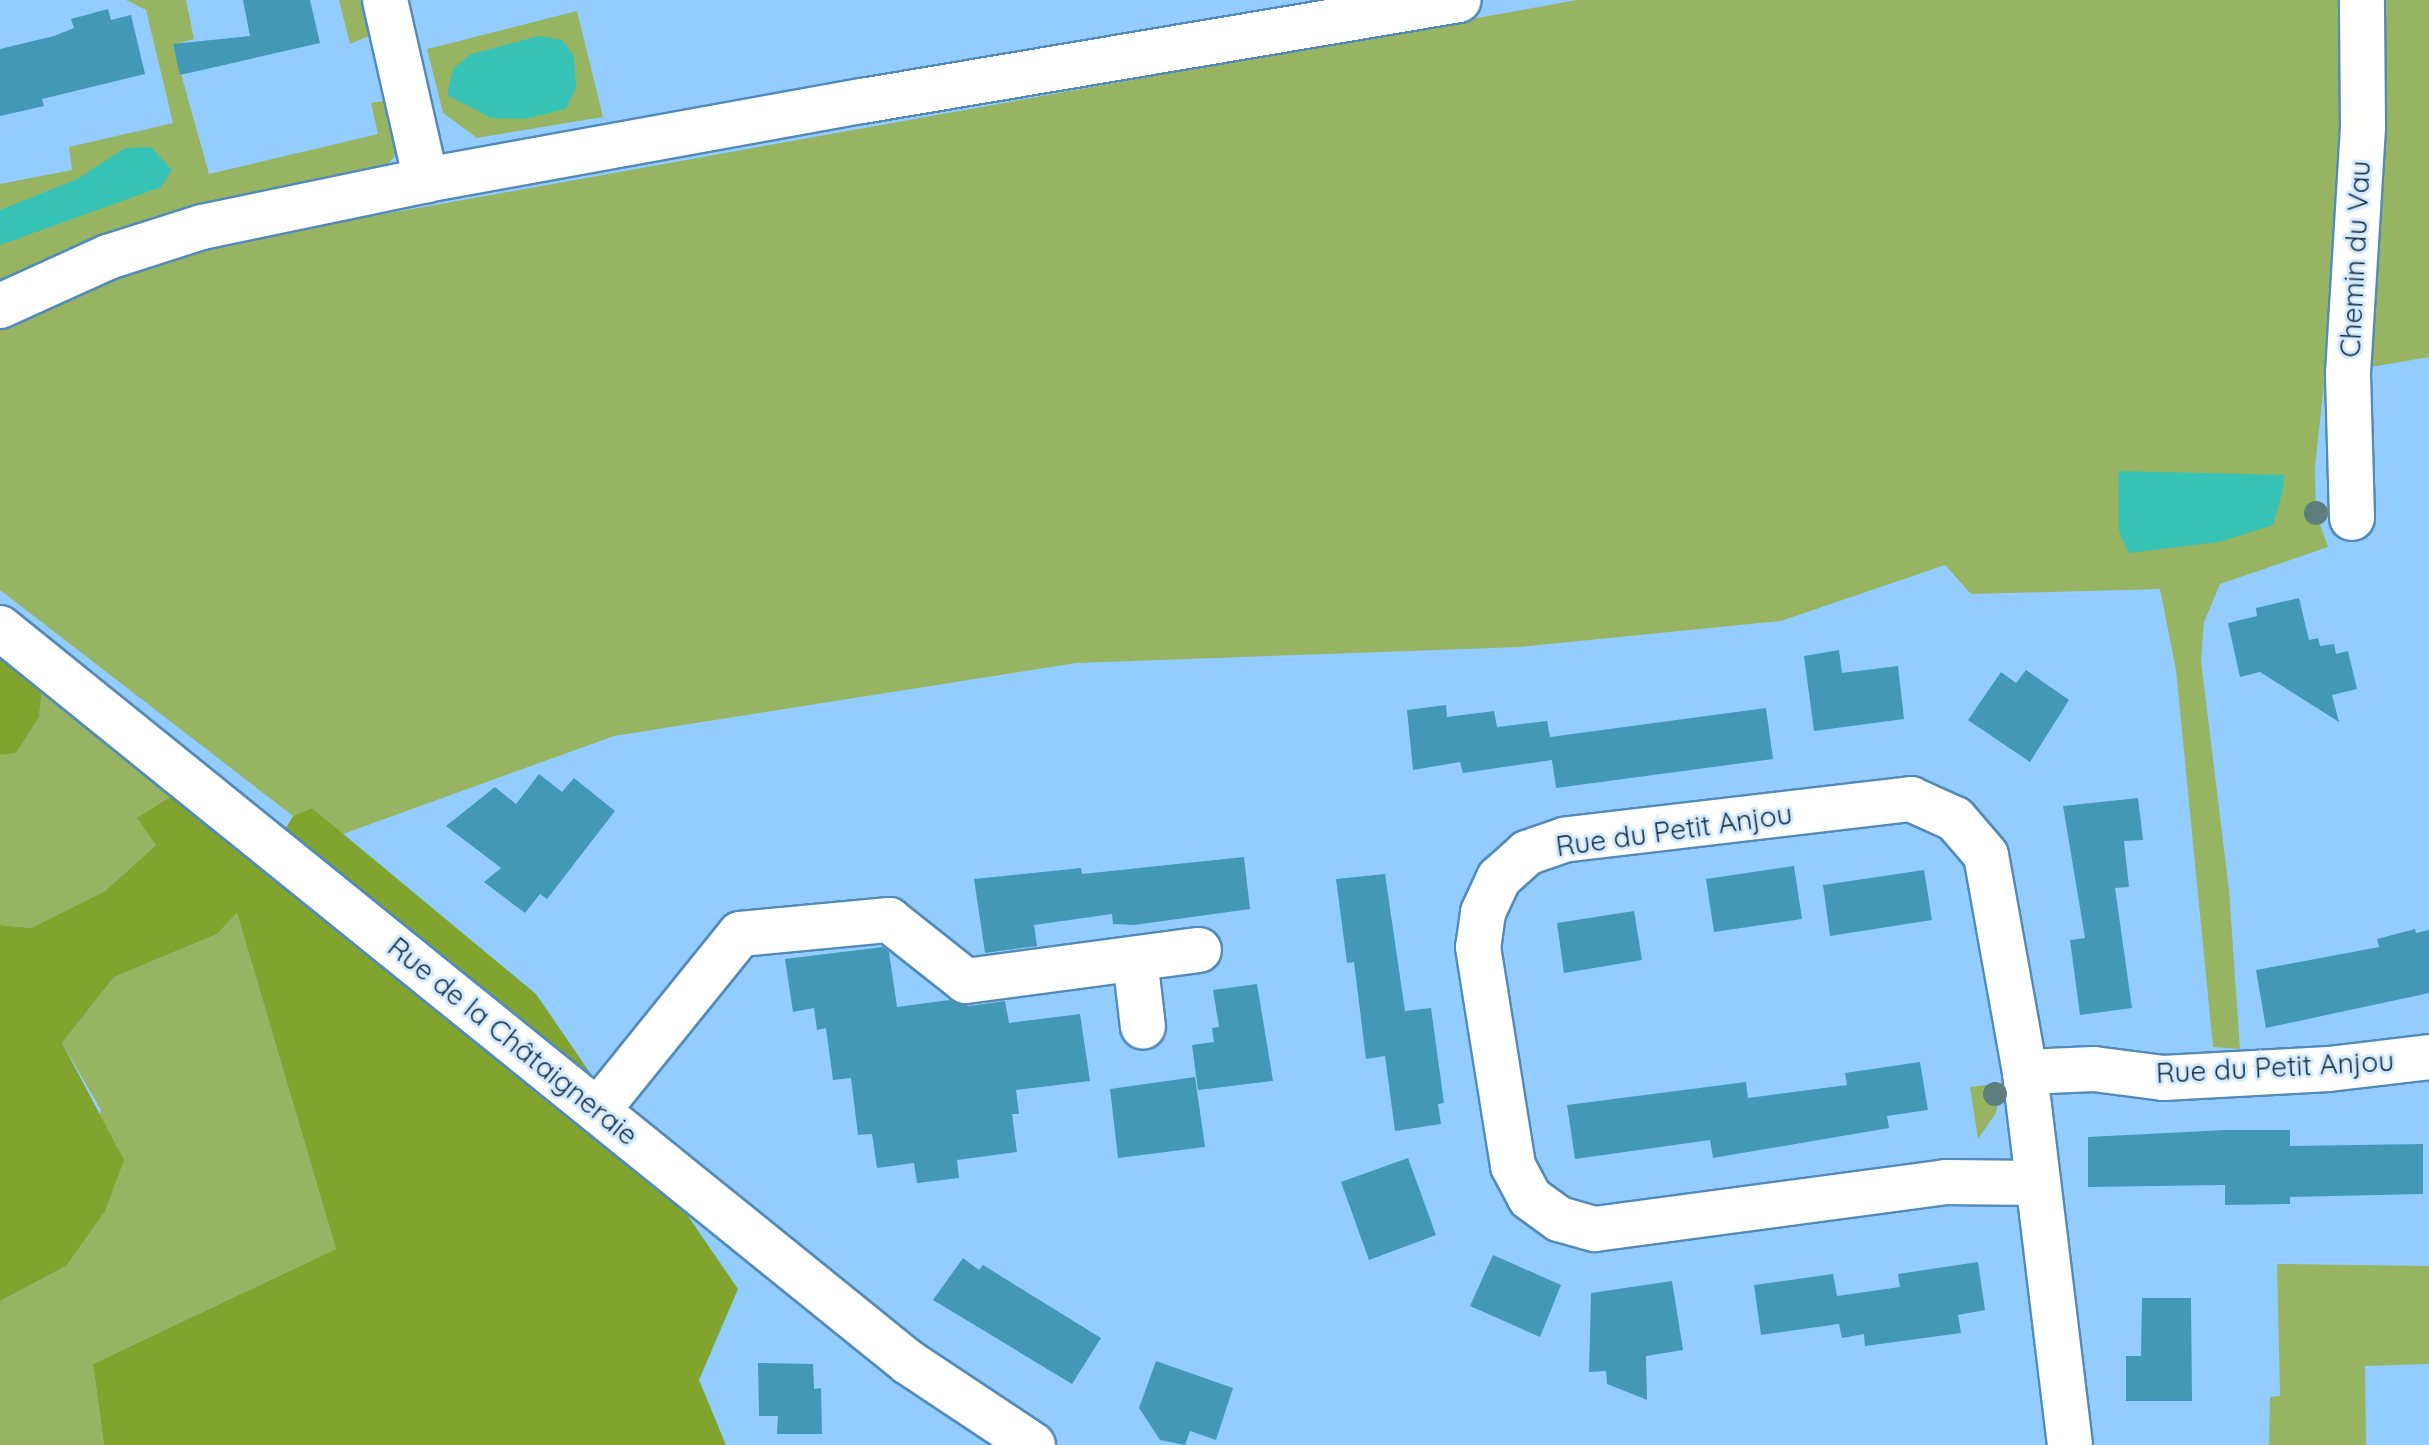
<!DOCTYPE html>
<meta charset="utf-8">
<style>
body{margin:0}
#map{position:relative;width:2429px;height:1445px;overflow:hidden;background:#93cdff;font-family:Quicksand,sans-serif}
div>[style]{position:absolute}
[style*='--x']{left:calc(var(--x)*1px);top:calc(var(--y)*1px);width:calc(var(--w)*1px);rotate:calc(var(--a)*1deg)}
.green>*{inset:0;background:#97b462}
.forest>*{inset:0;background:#81a42e}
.water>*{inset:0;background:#37c4b6}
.building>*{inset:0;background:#4498b7}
.roads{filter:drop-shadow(2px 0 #528bb9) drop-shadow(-2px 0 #528bb9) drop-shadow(0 2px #528bb9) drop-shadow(0 -2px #528bb9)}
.street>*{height:44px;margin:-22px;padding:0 22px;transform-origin:22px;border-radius:22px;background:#fff}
.trees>*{width:24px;height:24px;margin:-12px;border-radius:50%;background:#5d7e7c}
span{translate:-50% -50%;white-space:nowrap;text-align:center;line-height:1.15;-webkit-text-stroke:6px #d3eaff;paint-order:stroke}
.street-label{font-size:28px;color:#183043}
</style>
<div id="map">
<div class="green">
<i style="clip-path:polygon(126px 0,186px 0,194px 39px,173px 45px,209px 174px,378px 134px,371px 103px,384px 101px,397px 145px,395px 156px,381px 171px,0 284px,0 184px,72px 170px,69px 147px,173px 123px,146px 10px)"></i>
<i style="clip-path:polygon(339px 0,360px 0,369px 36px,350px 44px)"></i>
<i style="clip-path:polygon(1577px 0,2429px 0,2429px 357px,2325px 375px,2315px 467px,2316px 513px,2328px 547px,2220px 584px,2204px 622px,2201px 661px,2229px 890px,2240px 1049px,2213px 1047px,2176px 670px,2160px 589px,1971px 594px,1945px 565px,1781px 621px,1520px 647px,1076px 663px,614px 736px,343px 834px,312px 808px,293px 816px,0 590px,0 326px,92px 280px,196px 248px)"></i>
<i style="clip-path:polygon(577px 11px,603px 117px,477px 138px,443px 113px,427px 49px)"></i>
<i style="clip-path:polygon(42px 690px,175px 794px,156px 845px,105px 891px,31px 928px,0 925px,0 755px,16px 752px,39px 717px)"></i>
<i style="clip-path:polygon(237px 913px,336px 1249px,93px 1364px,104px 1445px,0 1445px,0 1301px,66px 1266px,101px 1110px,62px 1043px,114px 977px,217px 934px)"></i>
<i style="clip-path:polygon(2002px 1083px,1996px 1113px,1978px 1139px,1970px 1087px)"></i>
<i style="clip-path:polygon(2277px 1264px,2429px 1266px,2429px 1364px,2365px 1366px,2366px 1445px,2269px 1445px,2270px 1397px,2280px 1396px)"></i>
</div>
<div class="forest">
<i style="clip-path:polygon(0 656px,42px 690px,39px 717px,16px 753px,0 755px)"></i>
<i style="clip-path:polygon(175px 794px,261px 870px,293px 816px,312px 808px,536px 994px,738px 1289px,699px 1380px,726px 1445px,104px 1445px,93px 1364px,336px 1249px,237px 913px,217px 934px,114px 977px,62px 1043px,124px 1160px,105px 1211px,66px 1266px,0 1301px,0 925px,31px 928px,105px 891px,156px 845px,137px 818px)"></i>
</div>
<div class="water">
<i style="clip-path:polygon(539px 36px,562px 40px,574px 56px,576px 88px,566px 109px,524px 119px,491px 118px,447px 95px,453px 69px,471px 54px)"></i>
<i style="clip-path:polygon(151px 147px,172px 170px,161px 187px,0 245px,0 210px,77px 179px,125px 148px)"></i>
<i style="clip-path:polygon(2118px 471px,2284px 475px,2283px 490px,2273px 525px,2219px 542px,2129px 553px,2119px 532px)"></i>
</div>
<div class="building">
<i style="clip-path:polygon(243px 0,310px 0,320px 43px,180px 75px,173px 44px,250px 36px)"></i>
<i style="clip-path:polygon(108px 9px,111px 20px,131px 15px,145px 74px,42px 99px,44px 106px,0 116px,0 49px,54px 36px,74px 28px,71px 19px)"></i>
<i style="clip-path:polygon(2299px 598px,2309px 640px,2318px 638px,2320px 646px,2334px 644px,2336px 654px,2348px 651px,2357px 689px,2332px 695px,2339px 722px,2260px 672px,2240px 677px,2228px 623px,2257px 616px,2256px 608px)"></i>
<i style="clip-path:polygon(1839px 650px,1842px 673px,1898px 666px,1904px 719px,1814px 731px,1804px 656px)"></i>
<i style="clip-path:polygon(2026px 670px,2069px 700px,2030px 762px,1968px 720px,2001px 672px,2016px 683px)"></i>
<i style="clip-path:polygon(1446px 705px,1447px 717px,1494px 711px,1497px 727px,1547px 721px,1550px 737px,1766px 708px,1773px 759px,1556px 788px,1552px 760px,1463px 773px,1460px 762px,1413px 770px,1407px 710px)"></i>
<i style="clip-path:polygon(539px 774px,562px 792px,574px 778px,615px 811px,547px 899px,540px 894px,525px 913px,484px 882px,501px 868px,446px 826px,495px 787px,516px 804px)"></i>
<i style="clip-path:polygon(2138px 798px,2143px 840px,2124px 841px,2129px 887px,2115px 888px,2132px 1008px,2080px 1015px,2070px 940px,2085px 938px,2063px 806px)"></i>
<i style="clip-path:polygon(1244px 857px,1250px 909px,1134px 925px,1113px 924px,1112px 914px,1034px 925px,1037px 946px,985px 953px,974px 879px,1081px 868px,1082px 874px)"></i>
<i style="clip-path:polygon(1794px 866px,1802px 919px,1714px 932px,1706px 879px)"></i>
<i style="clip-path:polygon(1924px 870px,1932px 920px,1830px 936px,1823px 885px)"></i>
<i style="clip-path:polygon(1385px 874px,1405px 1011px,1431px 1008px,1444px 1103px,1438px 1104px,1441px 1124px,1395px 1131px,1385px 1056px,1366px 1059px,1354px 962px,1347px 963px,1336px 879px)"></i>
<i style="clip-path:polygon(1634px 911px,1642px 960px,1564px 973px,1557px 923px)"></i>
<i style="clip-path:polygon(2415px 929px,2416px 933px,2429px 930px,2429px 993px,2266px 1028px,2256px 970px,2379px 947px,2377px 939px)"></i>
<i style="clip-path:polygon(883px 947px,889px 952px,897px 1007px,949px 1000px,969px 1006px,1005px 1001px,1009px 1023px,1080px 1014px,1090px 1081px,1016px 1090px,1019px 1114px,1012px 1114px,1017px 1152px,957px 1160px,959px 1178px,917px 1183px,914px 1163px,877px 1168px,872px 1134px,858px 1135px,851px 1078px,833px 1080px,826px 1028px,817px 1030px,814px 1008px,793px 1012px,785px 959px)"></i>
<i style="clip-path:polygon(1257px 984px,1273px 1081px,1198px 1090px,1192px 1045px,1214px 1042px,1212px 1028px,1219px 1027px,1213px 990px)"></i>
<i style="clip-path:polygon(1920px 1062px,1928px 1110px,1887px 1116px,1889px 1128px,1713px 1158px,1710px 1140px,1575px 1159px,1567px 1105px,1746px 1082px,1748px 1098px,1847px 1085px,1845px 1073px)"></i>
<i style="clip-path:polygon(1195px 1077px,1205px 1147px,1118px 1158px,1110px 1089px)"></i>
<i style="clip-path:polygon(2225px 1130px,2290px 1130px,2290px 1146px,2423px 1144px,2423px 1194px,2290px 1197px,2290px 1204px,2225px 1205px,2225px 1185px,2088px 1187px,2088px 1137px)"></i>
<i style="clip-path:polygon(1408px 1158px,1436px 1235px,1369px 1260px,1341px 1182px)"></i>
<i style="clip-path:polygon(1493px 1255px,1561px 1285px,1540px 1337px,1470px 1306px)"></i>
<i style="clip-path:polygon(963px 1258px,979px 1270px,983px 1265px,1101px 1338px,1072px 1384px,933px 1300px)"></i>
<i style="clip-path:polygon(1978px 1262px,1985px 1310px,1958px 1315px,1961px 1333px,1865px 1346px,1864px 1334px,1842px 1338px,1839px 1324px,1761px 1335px,1754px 1285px,1833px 1274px,1837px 1296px,1900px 1287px,1898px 1274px)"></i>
<i style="clip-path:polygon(1672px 1281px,1683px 1350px,1646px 1356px,1647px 1400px,1607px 1384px,1606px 1371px,1589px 1372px,1591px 1293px)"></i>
<i style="clip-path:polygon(2142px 1298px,2191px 1298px,2192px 1401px,2126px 1401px,2126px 1356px,2141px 1356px)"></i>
<i style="clip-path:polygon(1156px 1361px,1233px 1388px,1216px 1440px,1190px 1431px,1185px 1445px,1160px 1440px,1139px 1408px)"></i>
<i style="clip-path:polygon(758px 1363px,813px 1364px,814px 1389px,821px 1388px,822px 1434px,777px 1434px,778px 1416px,759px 1416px)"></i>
</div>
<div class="roads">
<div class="street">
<i style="--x:385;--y:0;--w:185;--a:77.2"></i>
<i style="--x:0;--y:306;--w:119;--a:-24.4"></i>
<i style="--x:108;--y:257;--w:99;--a:-17.7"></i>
<i style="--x:202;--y:227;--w:229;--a:-11.8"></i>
<i style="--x:426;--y:180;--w:443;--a:-10.3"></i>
<i style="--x:862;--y:101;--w:605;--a:-9.6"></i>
<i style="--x:2352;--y:518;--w:145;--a:-91.6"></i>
<i style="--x:2348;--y:373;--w:248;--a:-86.5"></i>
<i style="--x:2363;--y:125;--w:125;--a:-90.5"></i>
<i style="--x:0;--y:628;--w:1168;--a:38.95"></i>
<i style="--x:908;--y:1362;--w:150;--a:33.6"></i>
<i style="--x:1135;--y:959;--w:68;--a:83.3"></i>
<i style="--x:2025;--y:1072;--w:220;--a:-100.2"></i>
<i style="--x:1986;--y:855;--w:48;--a:-130.7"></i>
<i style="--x:1955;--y:819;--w:48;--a:-155.6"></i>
<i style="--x:1911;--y:799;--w:349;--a:173.3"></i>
<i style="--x:1564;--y:840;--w:39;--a:161"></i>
<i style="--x:1527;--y:853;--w:38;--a:138"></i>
<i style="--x:1499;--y:878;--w:38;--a:115"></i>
<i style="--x:1483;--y:913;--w:34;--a:98"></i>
<i style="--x:1478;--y:947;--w:222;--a:80.9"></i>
<i style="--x:1513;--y:1166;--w:36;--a:62"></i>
<i style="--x:1530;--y:1198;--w:36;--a:36"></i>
<i style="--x:1559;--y:1219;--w:37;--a:16"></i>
<i style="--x:1595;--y:1229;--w:353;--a:-7.6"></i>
<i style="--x:1945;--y:1182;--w:92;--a:0.6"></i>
<i style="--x:598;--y:1110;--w:226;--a:-51.1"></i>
<i style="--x:740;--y:934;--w:150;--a:-5.4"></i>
<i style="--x:889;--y:920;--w:98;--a:38.4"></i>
<i style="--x:966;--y:981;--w:235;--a:-7.6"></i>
<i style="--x:2070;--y:1445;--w:376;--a:-96.9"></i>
<i style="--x:2025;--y:1072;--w:69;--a:-2.5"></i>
<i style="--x:2094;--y:1069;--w:70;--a:7.4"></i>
<i style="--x:2163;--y:1078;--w:166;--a:-3.1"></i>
<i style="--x:2329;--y:1069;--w:101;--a:-6.8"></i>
</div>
</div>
<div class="trees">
<i style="left:2316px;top:513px"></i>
<i style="left:1995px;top:1094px"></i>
</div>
<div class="street-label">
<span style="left:2355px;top:259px;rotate:-87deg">Chemin du Vau</span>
<span style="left:1674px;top:830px;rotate:-8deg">Rue du Petit Anjou</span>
<span style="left:513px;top:1041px;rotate:39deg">Rue de la Châtaigneraie</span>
<span style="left:2275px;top:1067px;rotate:-3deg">Rue du Petit Anjou</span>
</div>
</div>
